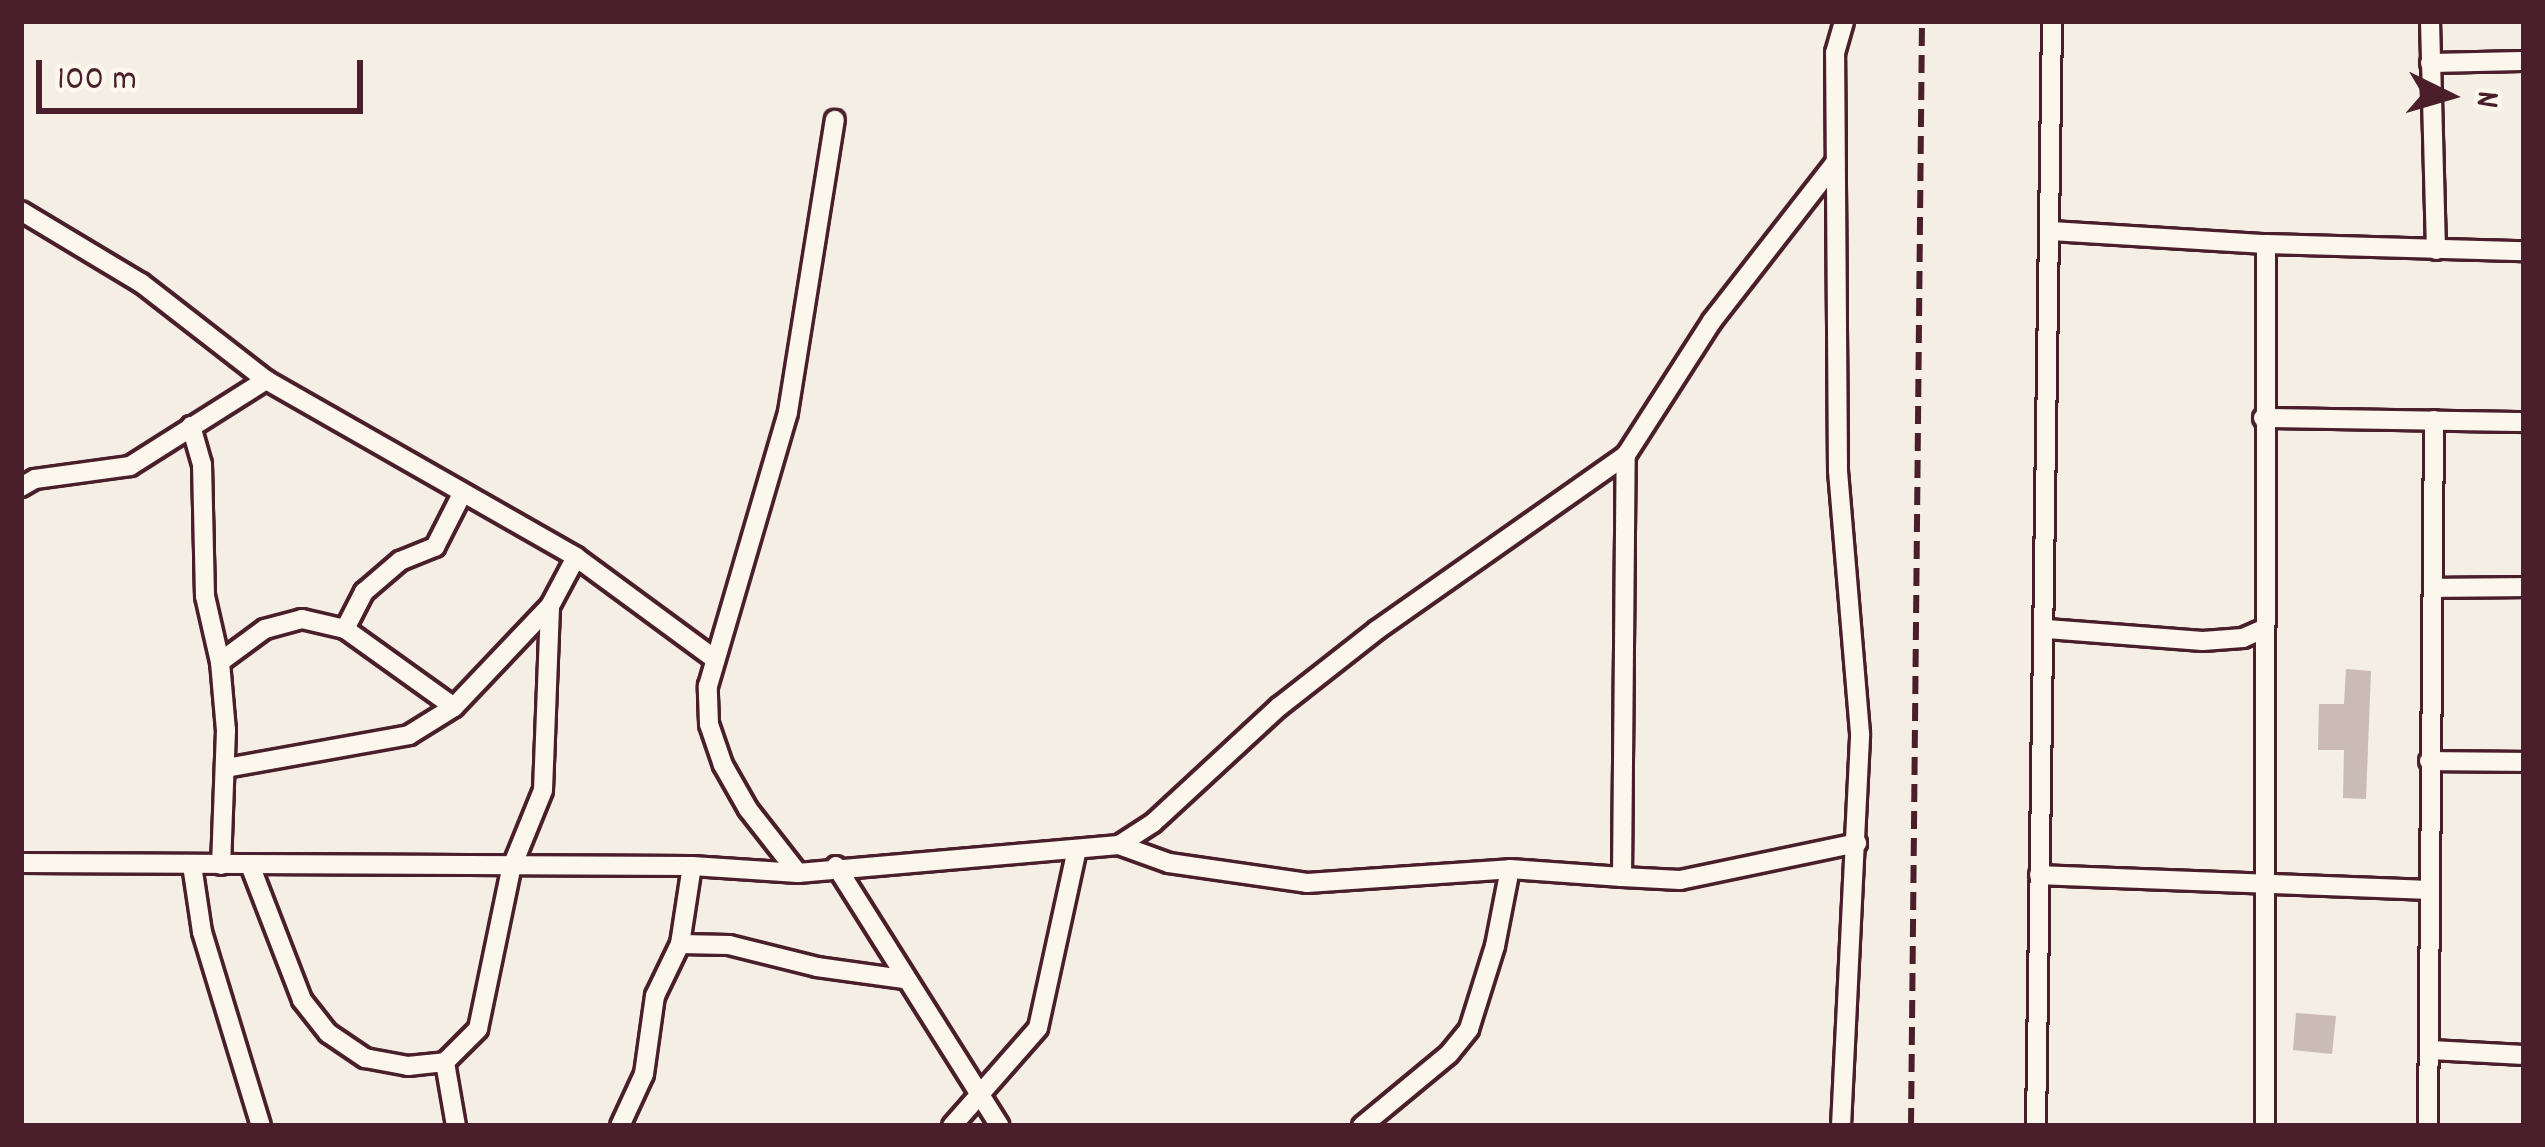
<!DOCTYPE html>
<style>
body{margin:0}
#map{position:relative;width:2545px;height:1147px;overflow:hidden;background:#f4eee4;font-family:Dekko,sans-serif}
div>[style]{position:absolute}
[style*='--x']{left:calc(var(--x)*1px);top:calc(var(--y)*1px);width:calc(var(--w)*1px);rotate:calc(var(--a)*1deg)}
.building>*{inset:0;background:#cabbb6}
.roads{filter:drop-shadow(3px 0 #4a1f2b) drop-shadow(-3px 0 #4a1f2b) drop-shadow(0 3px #4a1f2b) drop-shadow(0 -3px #4a1f2b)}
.minor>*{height:18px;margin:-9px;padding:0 9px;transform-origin:9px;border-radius:9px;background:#fbf7ec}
.rail>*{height:6px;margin-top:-3px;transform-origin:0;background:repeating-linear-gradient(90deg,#4a1f2b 0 18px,transparent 0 27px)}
span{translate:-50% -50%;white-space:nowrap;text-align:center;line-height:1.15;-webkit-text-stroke:9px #fbf7ec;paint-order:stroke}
.frame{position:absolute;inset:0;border:24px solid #4a1f2b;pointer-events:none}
.north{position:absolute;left:2389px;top:36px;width:120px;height:120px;-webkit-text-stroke:9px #fbf7ec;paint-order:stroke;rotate:95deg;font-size:33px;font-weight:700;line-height:48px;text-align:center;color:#4a1f2b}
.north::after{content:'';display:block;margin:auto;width:42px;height:54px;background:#4a1f2b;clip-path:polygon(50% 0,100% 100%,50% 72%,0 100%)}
.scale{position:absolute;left:36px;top:60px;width:327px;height:54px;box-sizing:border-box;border:6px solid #4a1f2b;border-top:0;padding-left:15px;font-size:36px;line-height:42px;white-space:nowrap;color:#4a1f2b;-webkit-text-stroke:9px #fbf7ec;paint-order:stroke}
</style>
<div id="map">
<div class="building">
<i style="clip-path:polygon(2346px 669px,2371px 671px,2366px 799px,2343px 798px,2344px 750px,2318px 750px,2319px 704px,2344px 704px)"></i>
<i style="clip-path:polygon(2296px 1013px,2336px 1016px,2332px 1054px,2293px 1050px)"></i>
</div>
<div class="roads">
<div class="minor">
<i style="--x:2430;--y:21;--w:229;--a:88.5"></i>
<i style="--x:2430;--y:63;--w:94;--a:-1.2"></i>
<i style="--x:21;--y:211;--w:140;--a:31"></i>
<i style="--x:141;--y:283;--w:158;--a:37.8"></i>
<i style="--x:266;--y:380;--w:357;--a:29.7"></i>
<i style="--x:576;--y:557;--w:172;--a:36.3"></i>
<i style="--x:2051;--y:231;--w:215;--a:3.5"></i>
<i style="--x:2266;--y:244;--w:258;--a:1.6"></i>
<i style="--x:2263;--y:418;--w:261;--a:0.9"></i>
<i style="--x:191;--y:426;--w:40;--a:74"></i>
<i style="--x:202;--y:464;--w:132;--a:88.7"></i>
<i style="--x:205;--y:596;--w:68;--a:77.2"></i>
<i style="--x:220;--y:662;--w:68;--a:85"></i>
<i style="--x:226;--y:730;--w:135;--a:92.1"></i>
<i style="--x:21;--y:487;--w:16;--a:-30"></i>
<i style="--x:35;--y:479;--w:96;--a:-7.8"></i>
<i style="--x:130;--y:466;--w:161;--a:-32.3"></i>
<i style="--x:2433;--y:588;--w:91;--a:-0.6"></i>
<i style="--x:345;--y:629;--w:42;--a:-62.8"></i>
<i style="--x:364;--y:592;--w:48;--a:-40.7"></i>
<i style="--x:400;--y:561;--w:38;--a:-22"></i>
<i style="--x:435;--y:547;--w:59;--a:-63"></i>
<i style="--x:2047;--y:629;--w:156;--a:4.4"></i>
<i style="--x:2203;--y:641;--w:40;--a:-4.3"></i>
<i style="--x:2243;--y:638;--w:20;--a:-24"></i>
<i style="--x:220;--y:662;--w:56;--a:-36.3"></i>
<i style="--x:265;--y:629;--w:38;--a:-15"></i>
<i style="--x:302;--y:619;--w:44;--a:13.1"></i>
<i style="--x:345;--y:629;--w:134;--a:35.6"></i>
<i style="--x:2429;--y:761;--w:95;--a:0.6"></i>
<i style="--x:226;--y:768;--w:186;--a:-10.2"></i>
<i style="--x:409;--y:735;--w:53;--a:-31.9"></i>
<i style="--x:454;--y:707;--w:139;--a:-46.5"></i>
<i style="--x:1119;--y:845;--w:40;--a:-32.9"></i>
<i style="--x:1153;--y:823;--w:173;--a:-42.7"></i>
<i style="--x:1280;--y:706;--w:123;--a:-38.1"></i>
<i style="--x:1377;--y:630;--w:304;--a:-35.1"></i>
<i style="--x:1626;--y:455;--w:159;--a:-57.3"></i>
<i style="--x:1712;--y:321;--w:200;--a:-52.1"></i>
<i style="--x:21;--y:863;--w:671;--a:0.26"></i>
<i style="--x:692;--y:866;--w:106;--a:3.8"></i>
<i style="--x:798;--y:873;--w:322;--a:-5"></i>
<i style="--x:1119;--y:845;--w:53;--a:19.8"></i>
<i style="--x:1169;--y:863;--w:139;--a:8.2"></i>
<i style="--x:1307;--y:883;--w:203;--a:-3.9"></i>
<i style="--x:1510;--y:869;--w:112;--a:4.1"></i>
<i style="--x:1622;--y:877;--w:422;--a:-89.5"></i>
<i style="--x:192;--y:865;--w:68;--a:81.5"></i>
<i style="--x:202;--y:932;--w:203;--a:73.1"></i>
<i style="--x:250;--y:865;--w:145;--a:68.9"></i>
<i style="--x:302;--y:1000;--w:42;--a:51.8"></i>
<i style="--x:328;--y:1033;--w:45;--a:34"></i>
<i style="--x:365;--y:1058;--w:44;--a:10.5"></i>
<i style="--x:408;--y:1066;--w:37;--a:-6"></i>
<i style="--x:836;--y:866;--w:307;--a:57.8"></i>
<i style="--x:798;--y:873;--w:81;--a:-128"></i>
<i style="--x:748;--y:809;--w:51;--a:-119.6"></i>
<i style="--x:723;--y:765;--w:43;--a:-108.9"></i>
<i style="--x:709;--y:724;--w:38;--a:-92"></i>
<i style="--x:708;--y:686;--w:285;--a:-73.7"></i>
<i style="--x:788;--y:412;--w:296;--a:-80.9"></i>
<i style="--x:2039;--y:875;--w:389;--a:2.2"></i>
<i style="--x:1622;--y:877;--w:58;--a:3"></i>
<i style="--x:1680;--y:880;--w:181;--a:-11.8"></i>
<i style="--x:680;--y:944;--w:49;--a:1.2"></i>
<i style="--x:729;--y:945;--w:91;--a:14"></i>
<i style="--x:817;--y:967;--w:88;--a:7.9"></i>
<i style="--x:2431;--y:1050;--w:93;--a:3.1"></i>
<i style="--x:456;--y:1126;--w:65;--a:-99.8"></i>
<i style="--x:445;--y:1062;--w:47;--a:-45"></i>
<i style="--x:478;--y:1029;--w:163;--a:-78.3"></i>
<i style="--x:511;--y:869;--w:85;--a:-67.9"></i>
<i style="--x:543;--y:790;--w:184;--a:-87.8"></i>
<i style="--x:550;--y:606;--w:55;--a:-62"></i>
<i style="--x:620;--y:1126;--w:57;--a:-65.2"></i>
<i style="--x:644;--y:1074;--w:79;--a:-82"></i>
<i style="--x:655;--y:996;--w:58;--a:-64.3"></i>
<i style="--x:680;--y:944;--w:79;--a:-81.3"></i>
<i style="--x:952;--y:1126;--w:130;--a:-48.7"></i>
<i style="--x:1038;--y:1028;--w:183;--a:-77.7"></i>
<i style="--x:1362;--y:1126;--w:113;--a:-39.6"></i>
<i style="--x:1449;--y:1054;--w:32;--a:-51"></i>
<i style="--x:1469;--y:1029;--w:87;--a:-72.6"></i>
<i style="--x:1495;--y:946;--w:78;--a:-79"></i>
<i style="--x:1841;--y:1126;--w:393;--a:-87.2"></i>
<i style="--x:1860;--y:733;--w:264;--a:-94.8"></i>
<i style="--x:1838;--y:470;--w:417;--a:-90.4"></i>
<i style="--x:1835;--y:53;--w:33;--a:-74"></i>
<i style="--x:2036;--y:1126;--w:1105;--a:-89.17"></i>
<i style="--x:2265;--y:1126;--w:882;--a:-89.94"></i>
<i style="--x:2428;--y:1126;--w:706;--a:-89.51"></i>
</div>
</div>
<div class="rail">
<i style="--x:1911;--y:1126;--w:1105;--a:-89.43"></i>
</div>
<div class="frame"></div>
<div class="north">N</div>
<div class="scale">100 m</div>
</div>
